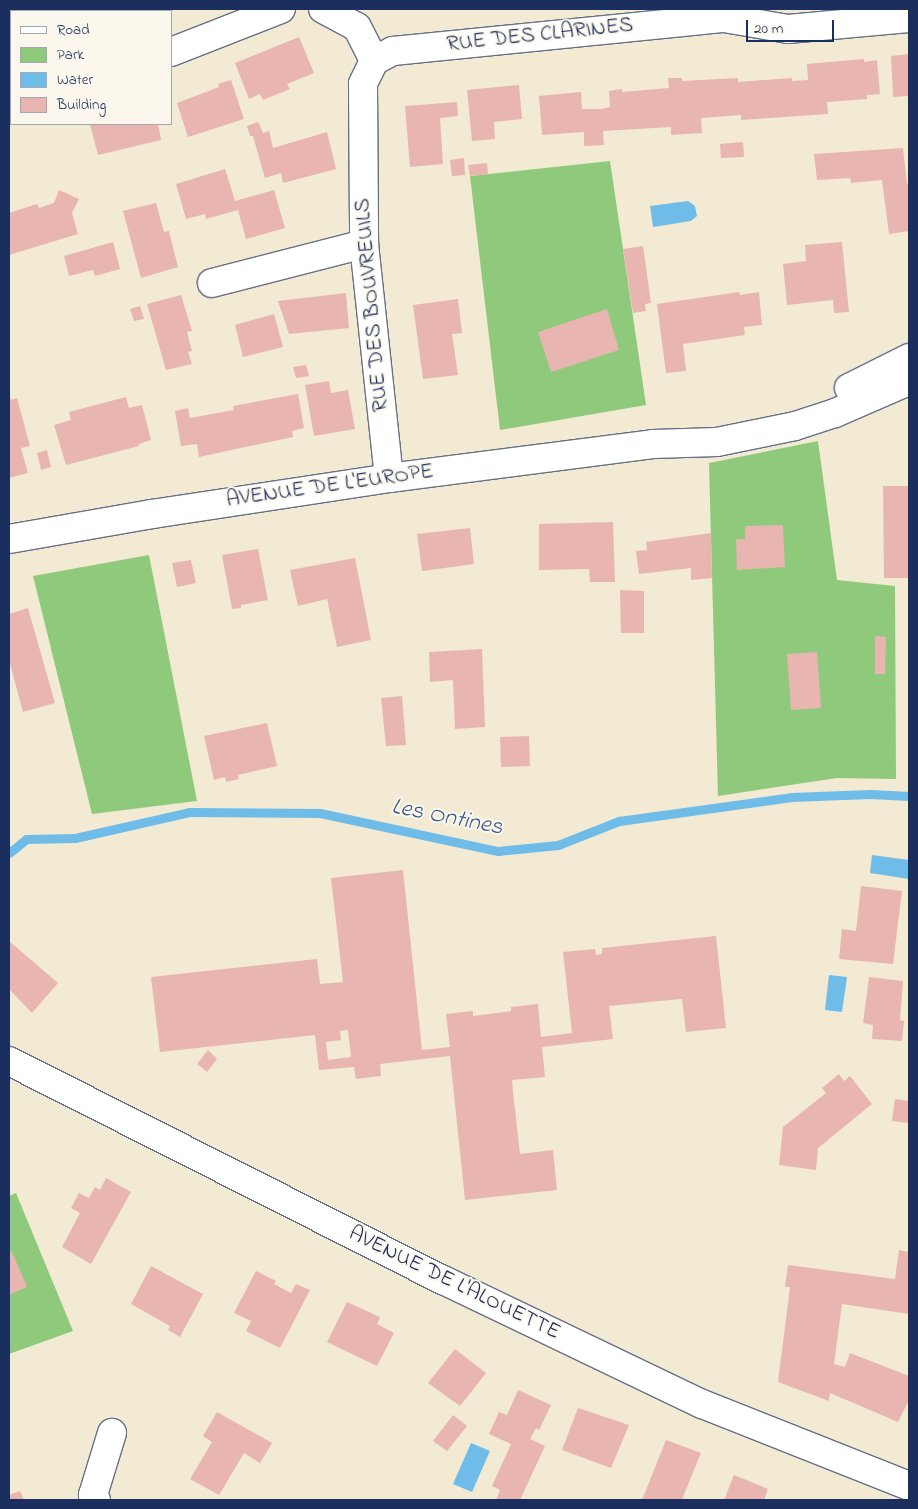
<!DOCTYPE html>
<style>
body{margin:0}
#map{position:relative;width:918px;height:1509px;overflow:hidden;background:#f2ead2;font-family:"Indie Flower",sans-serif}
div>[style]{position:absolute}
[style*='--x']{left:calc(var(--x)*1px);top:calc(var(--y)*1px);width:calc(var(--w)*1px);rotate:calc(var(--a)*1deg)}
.green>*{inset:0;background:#8fc97c}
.water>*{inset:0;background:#6fbce9}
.stream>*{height:9px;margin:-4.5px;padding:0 4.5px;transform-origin:4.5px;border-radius:4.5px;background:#6fbce9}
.building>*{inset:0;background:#e9b5b1}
.roads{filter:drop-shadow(1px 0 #667087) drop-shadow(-1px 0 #667087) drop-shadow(0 1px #667087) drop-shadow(0 -1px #667087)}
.minor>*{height:28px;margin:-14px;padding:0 14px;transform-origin:14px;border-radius:14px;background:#fff}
span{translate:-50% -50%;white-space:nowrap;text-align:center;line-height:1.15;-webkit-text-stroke:4px #fbf7ec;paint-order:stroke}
.street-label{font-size:22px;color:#1b2f5e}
.water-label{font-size:24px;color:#345988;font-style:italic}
.frame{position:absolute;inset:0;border:10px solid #1b2f5e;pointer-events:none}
.legend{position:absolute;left:10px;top:10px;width:162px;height:115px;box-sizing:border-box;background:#fbf7ec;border:1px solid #a1a7b3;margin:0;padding:6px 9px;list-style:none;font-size:15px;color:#1b2f5e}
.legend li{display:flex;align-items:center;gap:10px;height:25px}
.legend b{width:25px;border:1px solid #a1a7b3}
.scale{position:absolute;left:746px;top:20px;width:88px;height:22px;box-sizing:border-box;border:2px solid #1b2f5e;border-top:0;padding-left:6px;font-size:15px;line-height:18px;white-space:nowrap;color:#1b2f5e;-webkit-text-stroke:4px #fbf7ec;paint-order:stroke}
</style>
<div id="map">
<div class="green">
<i style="clip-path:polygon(610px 161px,646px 405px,500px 430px,470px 176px)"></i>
<i style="clip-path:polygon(818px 441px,837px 580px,895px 586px,896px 779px,837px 778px,718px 796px,709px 463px)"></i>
<i style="clip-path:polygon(149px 555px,197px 801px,92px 814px,33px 576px)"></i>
<i style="clip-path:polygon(16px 1193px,73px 1331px,9px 1354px,9px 1196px)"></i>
</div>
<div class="water">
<i style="clip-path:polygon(688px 201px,695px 206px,697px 216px,691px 221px,653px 227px,650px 206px)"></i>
<i style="clip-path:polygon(872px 855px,909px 860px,909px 879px,870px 873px)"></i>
<i style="clip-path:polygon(829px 975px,847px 977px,842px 1012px,825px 1010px)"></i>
<i style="clip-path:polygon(471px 1443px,490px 1451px,472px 1492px,453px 1484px)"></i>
</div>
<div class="stream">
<i style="--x:16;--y:11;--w:2;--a:-90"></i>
<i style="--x:9;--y:54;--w:14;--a:-82"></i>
<i style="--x:9;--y:853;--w:22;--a:-39"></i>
<i style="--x:26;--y:839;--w:49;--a:-1.2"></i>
<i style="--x:75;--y:838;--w:117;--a:-12.8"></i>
<i style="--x:189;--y:812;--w:131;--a:0.4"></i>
<i style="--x:320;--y:813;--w:182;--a:12.1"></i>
<i style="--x:498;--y:851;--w:60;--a:-5.7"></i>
<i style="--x:558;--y:845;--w:66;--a:-21.5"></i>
<i style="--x:619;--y:821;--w:174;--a:-7.9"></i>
<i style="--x:791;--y:797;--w:79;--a:-2.2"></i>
<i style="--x:870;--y:794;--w:39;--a:3"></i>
</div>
<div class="building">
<i style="clip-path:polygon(67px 9px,141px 9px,142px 11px,68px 11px)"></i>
<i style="clip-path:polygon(299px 37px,314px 73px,287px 84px,290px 89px,263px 100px,260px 94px,249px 99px,235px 63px)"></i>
<i style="clip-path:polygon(909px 54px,909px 96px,893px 97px,891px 56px)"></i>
<i style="clip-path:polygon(864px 59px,864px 62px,877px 60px,880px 94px,867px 95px,867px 99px,827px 102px,828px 114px,741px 120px,741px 115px,701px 118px,702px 133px,671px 135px,671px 127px,603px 131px,604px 145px,584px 146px,584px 132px,542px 135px,539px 96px,581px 92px,582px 109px,601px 109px,610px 107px,609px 91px,622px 89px,622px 92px,669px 88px,668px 78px,682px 78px,682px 81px,738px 78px,738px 82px,792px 78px,792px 81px,808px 80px,807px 64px)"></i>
<i style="clip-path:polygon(231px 80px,244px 119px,188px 137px,177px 103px,219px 87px,218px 84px)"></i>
<i style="clip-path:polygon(519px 85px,522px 119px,494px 122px,495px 139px,472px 141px,467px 90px)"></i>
<i style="clip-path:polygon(457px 102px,458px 116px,440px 118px,443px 164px,410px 167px,405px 106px)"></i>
<i style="clip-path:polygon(258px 122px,263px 133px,269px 131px,273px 148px,327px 132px,336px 169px,283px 183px,281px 173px,265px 178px,253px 136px,250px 136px,247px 126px)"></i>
<i style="clip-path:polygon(90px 124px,158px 124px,161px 140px,98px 155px)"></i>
<i style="clip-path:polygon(743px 142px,744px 157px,721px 158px,720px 144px)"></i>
<i style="clip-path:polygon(903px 148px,907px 184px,909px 184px,909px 231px,889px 234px,882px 180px,851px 183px,850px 178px,817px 180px,814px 154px)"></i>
<i style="clip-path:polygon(464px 158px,465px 175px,452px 176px,450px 160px)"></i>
<i style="clip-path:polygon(487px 163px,488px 174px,470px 176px,468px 165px)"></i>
<i style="clip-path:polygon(225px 169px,235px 201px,274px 190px,285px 228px,246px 239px,238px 210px,206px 219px,205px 214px,186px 219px,176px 184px)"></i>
<i style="clip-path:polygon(59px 190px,79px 199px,72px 213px,78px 234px,9px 255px,9px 213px,37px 204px,39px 208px,54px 203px)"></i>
<i style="clip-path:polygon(156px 203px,164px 232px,169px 231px,178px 267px,141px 278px,123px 211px)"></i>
<i style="clip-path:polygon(113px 242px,120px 269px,95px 276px,93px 270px,69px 276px,64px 256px)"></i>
<i style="clip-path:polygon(842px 242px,849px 312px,834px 313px,833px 300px,787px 305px,783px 264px,806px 261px,805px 245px)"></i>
<i style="clip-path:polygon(643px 246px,651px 303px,645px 304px,646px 311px,633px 313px,623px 249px)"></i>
<i style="clip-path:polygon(739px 292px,740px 295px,759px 292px,762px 325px,744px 327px,745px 335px,683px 344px,686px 371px,666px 373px,657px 304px)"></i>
<i style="clip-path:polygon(346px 293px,349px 328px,289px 334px,278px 301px)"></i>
<i style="clip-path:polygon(181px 295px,192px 331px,187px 332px,192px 351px,188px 352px,192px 364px,166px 370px,147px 304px)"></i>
<i style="clip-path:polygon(458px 299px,462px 333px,452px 334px,458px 375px,423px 379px,413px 305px)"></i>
<i style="clip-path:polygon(140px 306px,144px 319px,134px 321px,130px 309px)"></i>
<i style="clip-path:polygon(607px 309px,619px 350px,551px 372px,538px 332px)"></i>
<i style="clip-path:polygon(274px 314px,283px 347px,243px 357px,235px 325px)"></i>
<i style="clip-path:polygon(306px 365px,309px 376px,296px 378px,293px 367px)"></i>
<i style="clip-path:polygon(329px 381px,331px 393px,348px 390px,355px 429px,314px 436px,305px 385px)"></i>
<i style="clip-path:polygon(298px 394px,304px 428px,292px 431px,293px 437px,199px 457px,197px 444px,181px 446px,175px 411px,188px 408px,190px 418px,234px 410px,233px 406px)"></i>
<i style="clip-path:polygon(9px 395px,11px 400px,17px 398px,30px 446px,21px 448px,28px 473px,9px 478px)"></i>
<i style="clip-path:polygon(126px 397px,129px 408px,142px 405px,151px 440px,139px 444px,139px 446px,66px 465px,54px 425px,71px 420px,69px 412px)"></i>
<i style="clip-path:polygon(47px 450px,51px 467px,41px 470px,37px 453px)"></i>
<i style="clip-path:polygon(883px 486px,909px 486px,909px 578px,884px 578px)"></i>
<i style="clip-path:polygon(613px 522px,615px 582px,590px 582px,589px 569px,539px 570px,539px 524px)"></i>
<i style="clip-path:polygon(783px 525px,785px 567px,737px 570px,736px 539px,745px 539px,745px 526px)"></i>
<i style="clip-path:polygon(470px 528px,474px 564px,422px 571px,417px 534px)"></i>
<i style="clip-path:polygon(711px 533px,712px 578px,691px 580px,691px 568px,639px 574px,636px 551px,647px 550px,646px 542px)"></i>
<i style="clip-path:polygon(258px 549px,268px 600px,241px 605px,241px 608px,232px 609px,222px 555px)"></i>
<i style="clip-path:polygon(355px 558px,371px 640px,337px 647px,327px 599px,298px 606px,290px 570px)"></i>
<i style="clip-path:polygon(191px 560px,196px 583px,177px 587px,172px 563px)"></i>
<i style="clip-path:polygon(620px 590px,644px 591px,644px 633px,621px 633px)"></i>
<i style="clip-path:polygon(28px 608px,55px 703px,23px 712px,9px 660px,9px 614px)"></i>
<i style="clip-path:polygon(875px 636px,886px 637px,885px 674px,875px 674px)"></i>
<i style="clip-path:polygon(482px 649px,485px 727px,455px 729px,453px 680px,430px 682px,429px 652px)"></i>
<i style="clip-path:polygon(817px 652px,821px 708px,791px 710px,787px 654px)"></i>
<i style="clip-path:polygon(402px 696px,406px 745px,386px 746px,381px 698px)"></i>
<i style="clip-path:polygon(267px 723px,277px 766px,238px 775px,239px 779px,226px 782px,225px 777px,214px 780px,204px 736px)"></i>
<i style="clip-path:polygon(529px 736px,530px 766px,501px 767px,500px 737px)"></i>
<i style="clip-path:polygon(evenodd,403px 870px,422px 1050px,450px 1047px,446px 1014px,473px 1011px,473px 1016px,511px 1011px,511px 1007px,538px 1004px,541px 1037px,572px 1033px,563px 952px,595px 949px,596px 955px,602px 954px,602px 948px,716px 936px,726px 1028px,686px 1032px,682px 999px,670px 1000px,609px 1006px,613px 1039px,542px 1047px,545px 1077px,512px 1080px,513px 1092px,520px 1154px,553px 1150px,557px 1190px,465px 1200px,450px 1056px,380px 1064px,381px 1076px,356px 1079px,354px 1067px,319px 1070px,315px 1035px,160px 1052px,151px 977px,317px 959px,320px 984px,343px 982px,331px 878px,403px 870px,348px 1030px,351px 1057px,328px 1060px,326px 1042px,341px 1040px,340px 1031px,348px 1030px)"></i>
<i style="clip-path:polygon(861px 886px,902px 891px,893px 964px,839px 959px,842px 929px,856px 931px)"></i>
<i style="clip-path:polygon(9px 941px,58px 983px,32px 1013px,9px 989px)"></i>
<i style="clip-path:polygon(869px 977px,903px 981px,900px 1020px,904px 1021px,902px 1041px,872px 1039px,873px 1025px,863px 1023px)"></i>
<i style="clip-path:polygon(208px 1050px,217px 1059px,207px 1072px,197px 1064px)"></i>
<i style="clip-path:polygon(839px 1074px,844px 1081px,850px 1076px,872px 1104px,818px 1148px,816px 1170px,779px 1165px,783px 1127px,826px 1093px,822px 1088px)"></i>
<i style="clip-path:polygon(895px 1099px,909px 1101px,909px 1123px,892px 1121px)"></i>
<i style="clip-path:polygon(106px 1178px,131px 1192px,91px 1264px,62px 1247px,80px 1213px,71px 1208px,79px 1193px,89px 1198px,95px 1187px,100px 1190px)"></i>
<i style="clip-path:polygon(899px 1250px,909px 1252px,909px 1314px,842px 1304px,834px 1364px,845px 1367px,850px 1353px,909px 1376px,908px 1402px,898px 1422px,830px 1393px,829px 1401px,778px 1382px,790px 1287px,785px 1287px,788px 1265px,895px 1279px)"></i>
<i style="clip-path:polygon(12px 1252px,27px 1287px,9px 1295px,9px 1253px)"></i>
<i style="clip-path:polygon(151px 1266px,203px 1294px,180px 1337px,168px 1330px,170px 1326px,131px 1304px)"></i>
<i style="clip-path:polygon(256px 1271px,276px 1281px,274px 1284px,291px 1293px,296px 1284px,310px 1290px,280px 1348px,246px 1331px,251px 1321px,234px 1313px)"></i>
<i style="clip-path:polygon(347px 1302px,380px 1317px,377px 1324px,394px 1333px,377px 1366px,327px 1342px)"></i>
<i style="clip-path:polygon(455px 1349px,486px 1373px,460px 1406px,428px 1383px)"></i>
<i style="clip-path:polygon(518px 1390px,551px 1405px,539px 1430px,536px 1428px,530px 1439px,545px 1446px,520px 1500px,496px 1500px,500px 1490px,492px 1486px,511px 1444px,489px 1434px,499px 1412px,507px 1415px)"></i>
<i style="clip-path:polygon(578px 1408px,629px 1425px,611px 1468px,562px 1450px)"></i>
<i style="clip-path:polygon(217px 1412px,272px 1443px,260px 1463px,244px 1453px,219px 1495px,190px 1479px,212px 1442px,203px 1436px)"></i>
<i style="clip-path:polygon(453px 1415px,467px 1426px,447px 1451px,433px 1441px)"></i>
<i style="clip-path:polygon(666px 1440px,701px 1453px,685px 1492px,682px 1500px,642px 1500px)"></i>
<i style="clip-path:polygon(734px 1475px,768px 1489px,764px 1500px,724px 1500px)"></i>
<i style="clip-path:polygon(20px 1491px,24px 1500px,9px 1500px,9px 1495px)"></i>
</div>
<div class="roads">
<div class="minor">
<i style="--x:323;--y:9;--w:38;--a:28"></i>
<i style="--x:357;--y:27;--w:38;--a:63"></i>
<i style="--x:374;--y:61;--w:25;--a:116"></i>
<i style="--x:363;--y:84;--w:160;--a:89.6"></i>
<i style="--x:364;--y:244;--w:235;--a:83.9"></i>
<i style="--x:724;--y:18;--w:65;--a:9.8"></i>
<i style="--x:788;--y:29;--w:121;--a:-5.2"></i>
<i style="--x:171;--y:52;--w:118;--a:-21.4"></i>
<i style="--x:374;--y:61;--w:21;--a:-28"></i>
<i style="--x:393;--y:51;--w:333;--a:-5.7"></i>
<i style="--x:724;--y:18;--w:13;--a:-42"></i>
<i style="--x:212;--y:283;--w:157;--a:-14.4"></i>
<i style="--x:849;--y:388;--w:67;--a:-26.6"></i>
<i style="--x:9;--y:539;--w:145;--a:-9.9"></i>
<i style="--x:152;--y:514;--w:240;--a:-8.6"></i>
<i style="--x:389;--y:478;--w:266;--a:-7.3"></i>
<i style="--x:653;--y:444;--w:64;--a:-1.8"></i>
<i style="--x:717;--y:442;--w:80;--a:-11.6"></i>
<i style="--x:795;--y:426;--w:42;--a:-18"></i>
<i style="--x:835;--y:413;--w:81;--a:-23.4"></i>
<i style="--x:9;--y:1061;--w:486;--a:26.8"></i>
<i style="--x:443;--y:1280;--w:287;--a:25.6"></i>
<i style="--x:702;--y:1404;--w:223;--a:21.6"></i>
<i style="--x:96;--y:1500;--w:6;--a:-121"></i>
<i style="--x:93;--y:1495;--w:65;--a:-73"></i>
</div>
</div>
<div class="street-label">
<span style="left:540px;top:36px;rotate:-6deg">RUE DES CLARINES</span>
<span style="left:373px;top:305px;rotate:-95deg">RUE DES BOUVREUILS</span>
<span style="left:330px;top:487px;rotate:-8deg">AVENUE DE L'EUROPE</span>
<span style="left:454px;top:1284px;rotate:26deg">AVENUE DE L'ALOUETTE</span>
</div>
<div class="water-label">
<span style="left:447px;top:818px;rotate:11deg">Les Ontines</span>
</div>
<div class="frame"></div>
<ul class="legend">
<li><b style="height:6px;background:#fff"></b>Road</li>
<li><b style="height:14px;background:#8fc97c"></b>Park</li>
<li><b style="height:14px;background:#6fbce9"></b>Water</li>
<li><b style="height:14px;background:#e9b5b1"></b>Building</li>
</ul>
<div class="scale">20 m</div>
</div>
